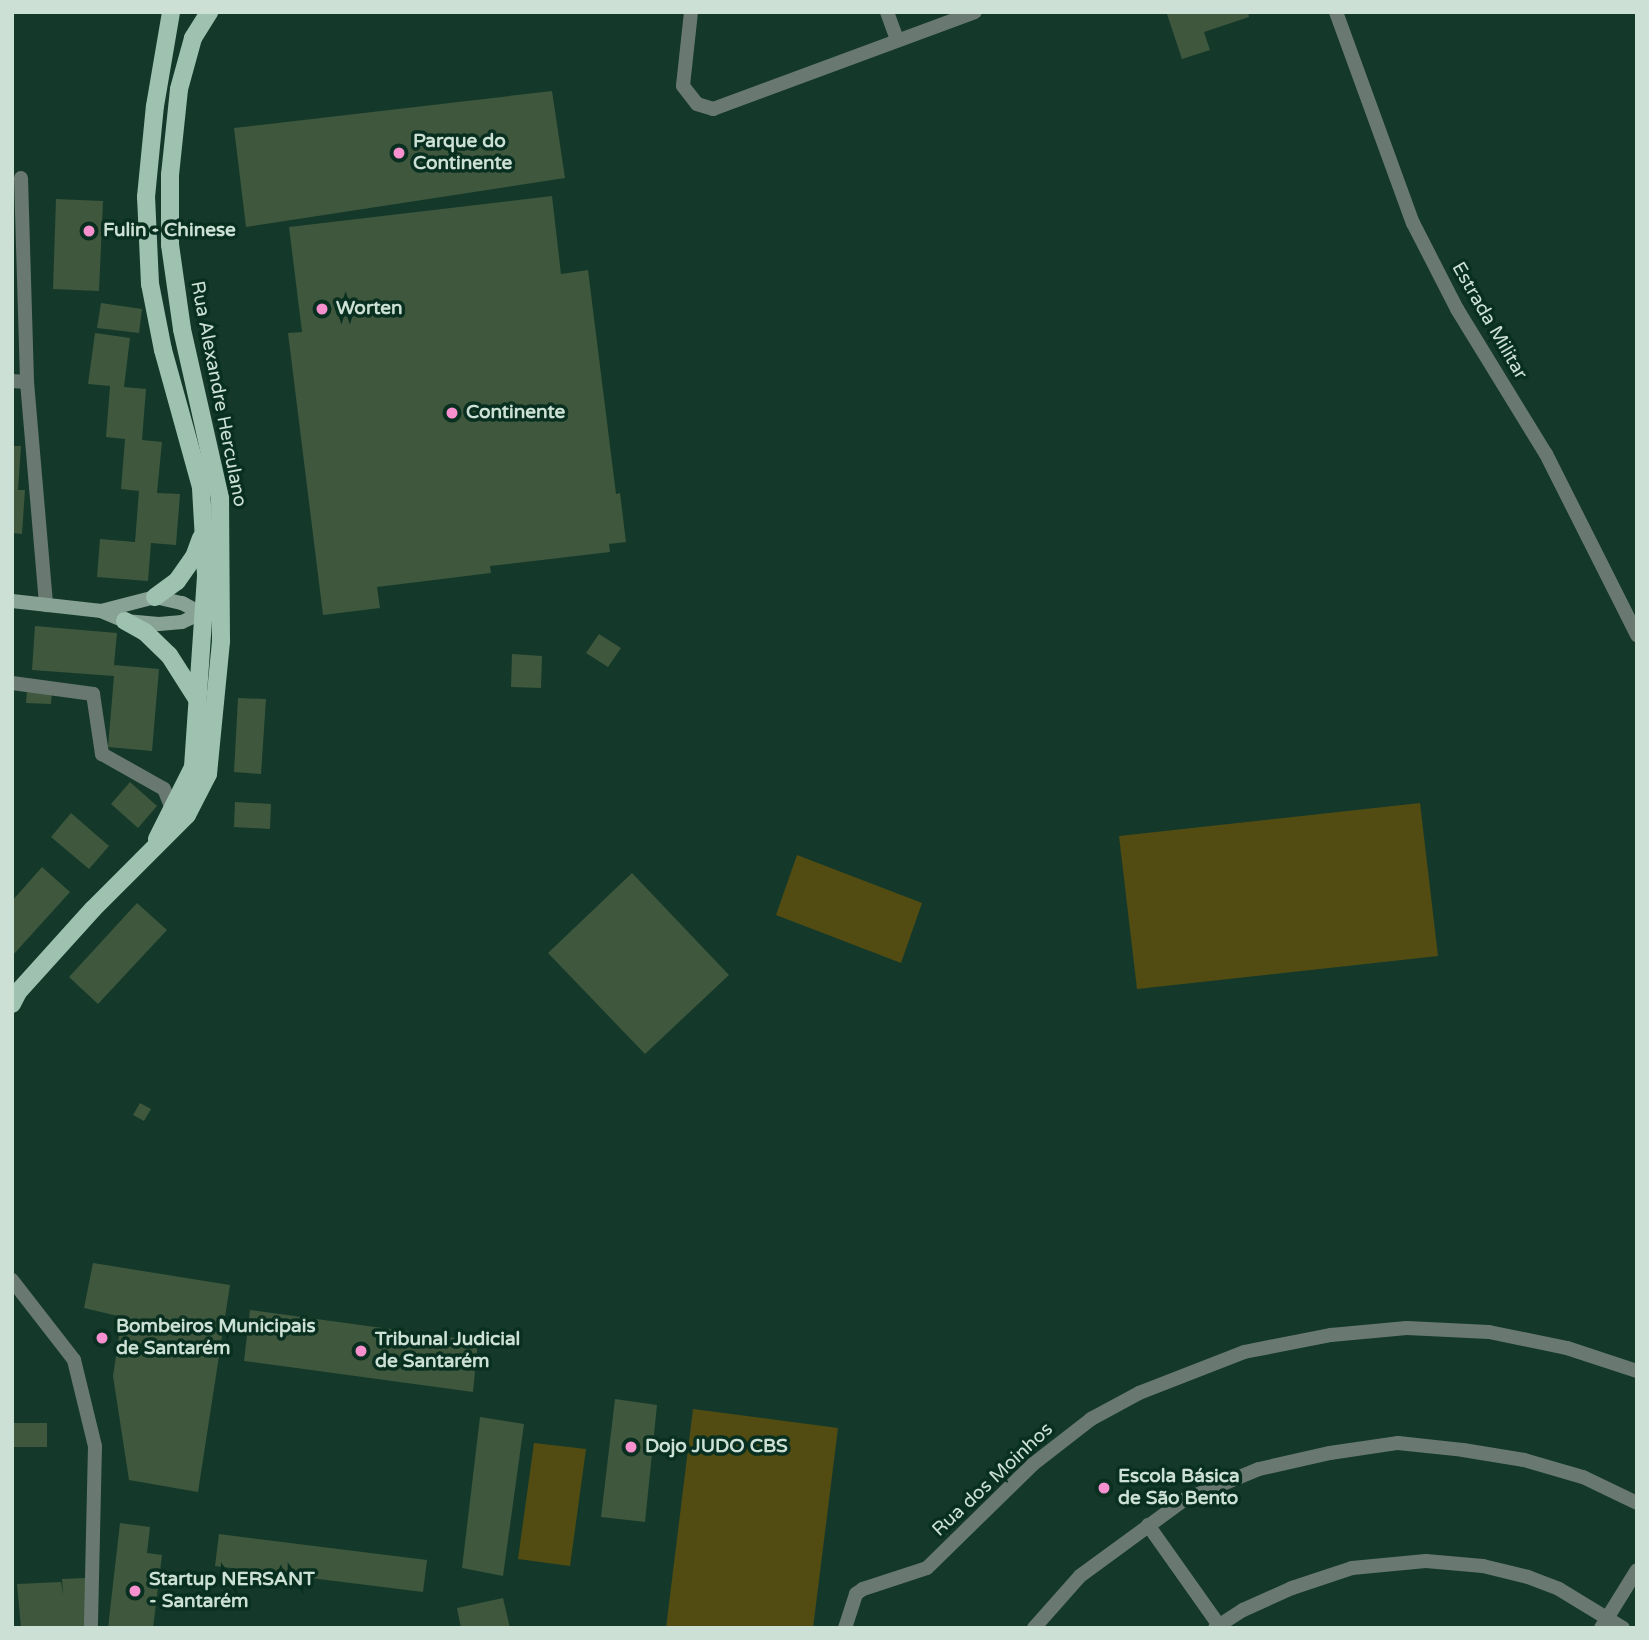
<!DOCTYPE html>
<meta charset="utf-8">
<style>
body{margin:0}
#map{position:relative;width:1649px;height:1640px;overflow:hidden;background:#14392a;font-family:"Varela Round",sans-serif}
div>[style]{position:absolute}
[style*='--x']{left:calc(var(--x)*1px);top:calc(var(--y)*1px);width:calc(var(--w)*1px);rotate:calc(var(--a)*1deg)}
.green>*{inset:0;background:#524c13}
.building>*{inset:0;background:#3e573d}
.street>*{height:14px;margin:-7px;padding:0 7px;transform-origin:7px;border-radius:7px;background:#697971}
.secondary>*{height:14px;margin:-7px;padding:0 7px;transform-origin:7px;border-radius:7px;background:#88a295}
.primary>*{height:18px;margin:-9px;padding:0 9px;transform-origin:9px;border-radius:9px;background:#9fc1b0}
.dots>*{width:19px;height:19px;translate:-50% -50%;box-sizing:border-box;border:4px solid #082f20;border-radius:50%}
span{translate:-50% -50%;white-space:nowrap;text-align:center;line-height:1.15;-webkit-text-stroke:7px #082f20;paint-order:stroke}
.poi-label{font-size:19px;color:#cce0d6;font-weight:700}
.left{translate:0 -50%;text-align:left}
.street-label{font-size:19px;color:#cce0d6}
.frame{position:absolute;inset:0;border:14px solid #cce0d6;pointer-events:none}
</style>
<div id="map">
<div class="green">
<i style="clip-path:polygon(1420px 803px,1438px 956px,1137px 989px,1119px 836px)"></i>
<i style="clip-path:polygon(797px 855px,922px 903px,901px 963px,776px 915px)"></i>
<i style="clip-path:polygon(693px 1409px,838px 1428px,813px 1628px,666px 1628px)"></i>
<i style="clip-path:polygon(534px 1443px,586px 1449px,570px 1566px,518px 1559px)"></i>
</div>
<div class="building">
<i style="clip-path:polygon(1173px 12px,1248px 12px,1249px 17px,1204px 32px,1210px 50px,1182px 59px,1167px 14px)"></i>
<i style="clip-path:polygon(552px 91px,565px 178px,246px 227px,234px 128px)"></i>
<i style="clip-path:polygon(552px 196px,561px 274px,588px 270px,616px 494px,620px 493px,626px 542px,609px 544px,610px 552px,490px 566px,491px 573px,377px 587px,380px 608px,323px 615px,288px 333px,302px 332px,289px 227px)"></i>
<i style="clip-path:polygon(56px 199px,103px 201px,99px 291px,53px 289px)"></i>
<i style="clip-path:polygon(101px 303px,142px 309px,139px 333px,97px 328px)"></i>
<i style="clip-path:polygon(95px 333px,130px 338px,124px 387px,146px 389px,142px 440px,162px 442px,157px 493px,180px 494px,176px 545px,151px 543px,148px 581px,97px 577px,100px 539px,135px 542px,139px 491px,121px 489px,125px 439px,106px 437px,110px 386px,88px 384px)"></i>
<i style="clip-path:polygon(12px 446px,21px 446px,18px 490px,25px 490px,22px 534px,12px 533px)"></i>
<i style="clip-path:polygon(35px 626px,117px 633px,114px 665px,159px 669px,152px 751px,108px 747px,114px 676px,32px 670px)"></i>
<i style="clip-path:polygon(599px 634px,621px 648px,608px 667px,586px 653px)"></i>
<i style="clip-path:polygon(512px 654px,542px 656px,541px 688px,511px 687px)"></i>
<i style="clip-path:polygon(27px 689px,52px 691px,51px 704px,26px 703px)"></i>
<i style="clip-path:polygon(238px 698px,266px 699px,261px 774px,234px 772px)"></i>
<i style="clip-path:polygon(130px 782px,157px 806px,138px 828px,111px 804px)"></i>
<i style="clip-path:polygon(235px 802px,271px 804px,270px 829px,234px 827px)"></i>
<i style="clip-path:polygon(71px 813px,109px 846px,89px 869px,51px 837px)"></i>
<i style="clip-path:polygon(42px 867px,70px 892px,12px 956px,12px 901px)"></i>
<i style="clip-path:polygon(632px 873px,729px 975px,645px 1054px,548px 953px)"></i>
<i style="clip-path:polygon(137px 903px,167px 930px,98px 1004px,69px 977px)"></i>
<i style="clip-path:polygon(140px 1103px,151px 1109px,144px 1121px,133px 1115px)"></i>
<i style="clip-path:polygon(93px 1263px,230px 1285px,198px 1492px,129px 1480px,113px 1376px,122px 1317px,84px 1308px)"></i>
<i style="clip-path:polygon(250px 1310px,478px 1341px,473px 1392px,244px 1361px)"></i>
<i style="clip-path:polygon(615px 1399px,657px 1405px,645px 1522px,601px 1517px)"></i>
<i style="clip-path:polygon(480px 1417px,524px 1424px,503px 1576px,462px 1568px)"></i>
<i style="clip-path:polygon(12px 1423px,47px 1423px,47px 1447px,12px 1447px)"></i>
<i style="clip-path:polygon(120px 1523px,150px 1527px,147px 1553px,162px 1555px,153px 1628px,108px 1628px)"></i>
<i style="clip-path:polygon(219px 1534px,427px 1560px,423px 1592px,215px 1566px)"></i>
<i style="clip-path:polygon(86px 1578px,85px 1628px,21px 1628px,17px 1584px,61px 1582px,63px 1595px,62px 1579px)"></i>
<i style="clip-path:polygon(503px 1598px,510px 1628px,461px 1628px,457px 1608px)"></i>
</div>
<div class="street">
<i style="--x:691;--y:12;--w:74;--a:96.2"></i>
<i style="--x:683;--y:86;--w:23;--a:52"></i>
<i style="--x:697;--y:104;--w:17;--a:17"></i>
<i style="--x:713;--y:109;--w:279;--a:-20.3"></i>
<i style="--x:887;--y:12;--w:29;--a:70"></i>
<i style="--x:1336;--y:12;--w:225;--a:70"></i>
<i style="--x:1413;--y:223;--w:97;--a:62.9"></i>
<i style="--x:1457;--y:309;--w:170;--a:58.5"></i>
<i style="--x:1546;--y:454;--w:203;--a:63.3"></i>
<i style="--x:21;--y:178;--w:204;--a:88.3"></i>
<i style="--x:27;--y:382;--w:224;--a:85.1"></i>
<i style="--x:12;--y:381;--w:15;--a:4"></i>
<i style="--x:12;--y:683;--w:82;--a:7.7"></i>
<i style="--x:93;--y:694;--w:61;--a:81.5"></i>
<i style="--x:102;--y:754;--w:71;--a:29.4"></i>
<i style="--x:164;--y:789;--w:22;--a:68"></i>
<i style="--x:12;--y:1280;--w:101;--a:52.2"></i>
<i style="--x:74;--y:1360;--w:89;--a:76.3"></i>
<i style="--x:95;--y:1446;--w:182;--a:91.3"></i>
<i style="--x:1148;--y:1525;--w:126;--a:54.7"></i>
<i style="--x:845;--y:1628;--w:36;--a:-72"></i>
<i style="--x:856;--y:1594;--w:9;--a:-36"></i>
<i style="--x:863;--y:1589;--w:67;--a:-18.2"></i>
<i style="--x:927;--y:1568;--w:147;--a:-44.4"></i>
<i style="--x:1032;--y:1465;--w:75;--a:-37.9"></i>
<i style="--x:1091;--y:1419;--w:55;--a:-28.4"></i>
<i style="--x:1139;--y:1393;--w:113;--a:-21.3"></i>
<i style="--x:1244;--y:1352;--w:89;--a:-11.1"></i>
<i style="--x:1331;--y:1335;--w:76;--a:-5.3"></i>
<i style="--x:1407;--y:1328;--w:82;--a:2.8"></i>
<i style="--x:1489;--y:1332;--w:80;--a:11.6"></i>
<i style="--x:1567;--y:1348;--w:74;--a:18.2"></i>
<i style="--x:1034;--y:1628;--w:69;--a:-48.5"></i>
<i style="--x:1080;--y:1576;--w:129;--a:-36.2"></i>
<i style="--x:1184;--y:1500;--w:81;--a:-22.5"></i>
<i style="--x:1259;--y:1469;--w:73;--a:-12.7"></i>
<i style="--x:1330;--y:1453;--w:69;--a:-8.4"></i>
<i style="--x:1398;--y:1443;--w:65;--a:6.1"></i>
<i style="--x:1463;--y:1450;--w:62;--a:9.3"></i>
<i style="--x:1524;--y:1460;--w:61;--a:16.1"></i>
<i style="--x:1583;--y:1477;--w:60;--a:25.7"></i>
<i style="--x:1215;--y:1628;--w:33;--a:-33"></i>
<i style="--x:1243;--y:1610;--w:54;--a:-24.2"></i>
<i style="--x:1292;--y:1588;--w:63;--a:-18.4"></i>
<i style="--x:1352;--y:1568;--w:74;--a:-5.4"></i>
<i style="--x:1426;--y:1561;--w:57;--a:5"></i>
<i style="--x:1483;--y:1566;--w:46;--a:13.7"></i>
<i style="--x:1528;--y:1577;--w:33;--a:21"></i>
<i style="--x:1559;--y:1589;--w:75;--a:31.4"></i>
<i style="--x:1601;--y:1628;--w:68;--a:-58.2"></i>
</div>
<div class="secondary">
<i style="--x:12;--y:601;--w:90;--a:6.4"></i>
<i style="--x:101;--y:611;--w:26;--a:23"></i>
<i style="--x:125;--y:621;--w:34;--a:5"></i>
<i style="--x:159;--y:624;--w:23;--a:-5"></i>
<i style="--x:182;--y:622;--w:21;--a:-25"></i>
<i style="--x:101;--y:611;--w:56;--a:-14.5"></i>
<i style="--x:155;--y:597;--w:28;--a:13"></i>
<i style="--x:182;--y:603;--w:21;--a:28"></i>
</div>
<div class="primary">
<i style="--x:155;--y:597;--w:27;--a:-36"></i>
<i style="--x:177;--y:581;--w:29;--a:-55"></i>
<i style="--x:194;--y:557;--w:20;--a:-70"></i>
<i style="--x:125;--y:621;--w:23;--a:29"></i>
<i style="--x:145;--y:632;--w:33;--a:44"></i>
<i style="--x:169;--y:655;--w:52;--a:57.5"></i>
<i style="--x:157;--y:839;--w:80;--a:-63.4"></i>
<i style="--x:193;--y:767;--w:192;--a:-86.1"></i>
<i style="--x:206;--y:575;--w:88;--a:-93.3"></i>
<i style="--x:201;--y:487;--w:142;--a:-105.5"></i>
<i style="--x:163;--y:350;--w:67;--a:-101.1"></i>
<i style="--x:150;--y:284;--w:87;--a:-92.6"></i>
<i style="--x:146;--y:197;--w:91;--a:-84.4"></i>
<i style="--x:155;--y:106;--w:95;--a:-80.3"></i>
<i style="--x:12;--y:1004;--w:13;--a:-63"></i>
<i style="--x:18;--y:992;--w:112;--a:-47.9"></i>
<i style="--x:93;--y:909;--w:133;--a:-45"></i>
<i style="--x:187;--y:815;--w:46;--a:-62.9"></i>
<i style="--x:208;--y:774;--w:134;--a:-84.4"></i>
<i style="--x:221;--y:641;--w:143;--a:-90.4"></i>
<i style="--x:220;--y:498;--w:173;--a:-102.7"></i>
<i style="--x:182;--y:329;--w:85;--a:-98.1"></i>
<i style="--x:170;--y:245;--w:70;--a:-90"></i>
<i style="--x:170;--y:175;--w:86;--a:-84"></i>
<i style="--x:179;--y:89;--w:53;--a:-74.6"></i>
<i style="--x:193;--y:38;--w:31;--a:-58"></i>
</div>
<div class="dots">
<i style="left:399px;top:153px;background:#f790cf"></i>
<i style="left:89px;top:231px;background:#f790cf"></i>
<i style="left:322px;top:309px;background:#f790cf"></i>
<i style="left:452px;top:413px;background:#f790cf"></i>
<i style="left:102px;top:1338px;background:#f790cf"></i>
<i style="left:361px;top:1351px;background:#f790cf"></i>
<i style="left:631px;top:1447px;background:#f790cf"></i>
<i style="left:1104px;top:1488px;background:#f790cf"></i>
<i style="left:135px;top:1591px;background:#f790cf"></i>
</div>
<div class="poi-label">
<span class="left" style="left:413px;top:153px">Parque do<br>Continente</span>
<span class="left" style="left:103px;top:231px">Fulin - Chinese</span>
<span class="left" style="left:336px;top:309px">Worten</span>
<span class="left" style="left:466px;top:413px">Continente</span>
<span class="left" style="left:116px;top:1338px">Bombeiros Municipais<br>de Santarém</span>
<span class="left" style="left:375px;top:1351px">Tribunal Judicial<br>de Santarém</span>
<span class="left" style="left:645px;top:1447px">Dojo JUDO CBS</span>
<span class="left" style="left:1118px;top:1488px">Escola Básica<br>de São Bento</span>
<span class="left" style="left:149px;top:1591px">Startup NERSANT<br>- Santarém</span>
</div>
<div class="street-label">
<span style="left:1489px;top:321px;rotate:60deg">Estrada Militar</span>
<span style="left:218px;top:394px;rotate:79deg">Rua Alexandre Herculano</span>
<span style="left:993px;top:1480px;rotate:-43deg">Rua dos Moinhos</span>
</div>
<div class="frame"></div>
</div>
